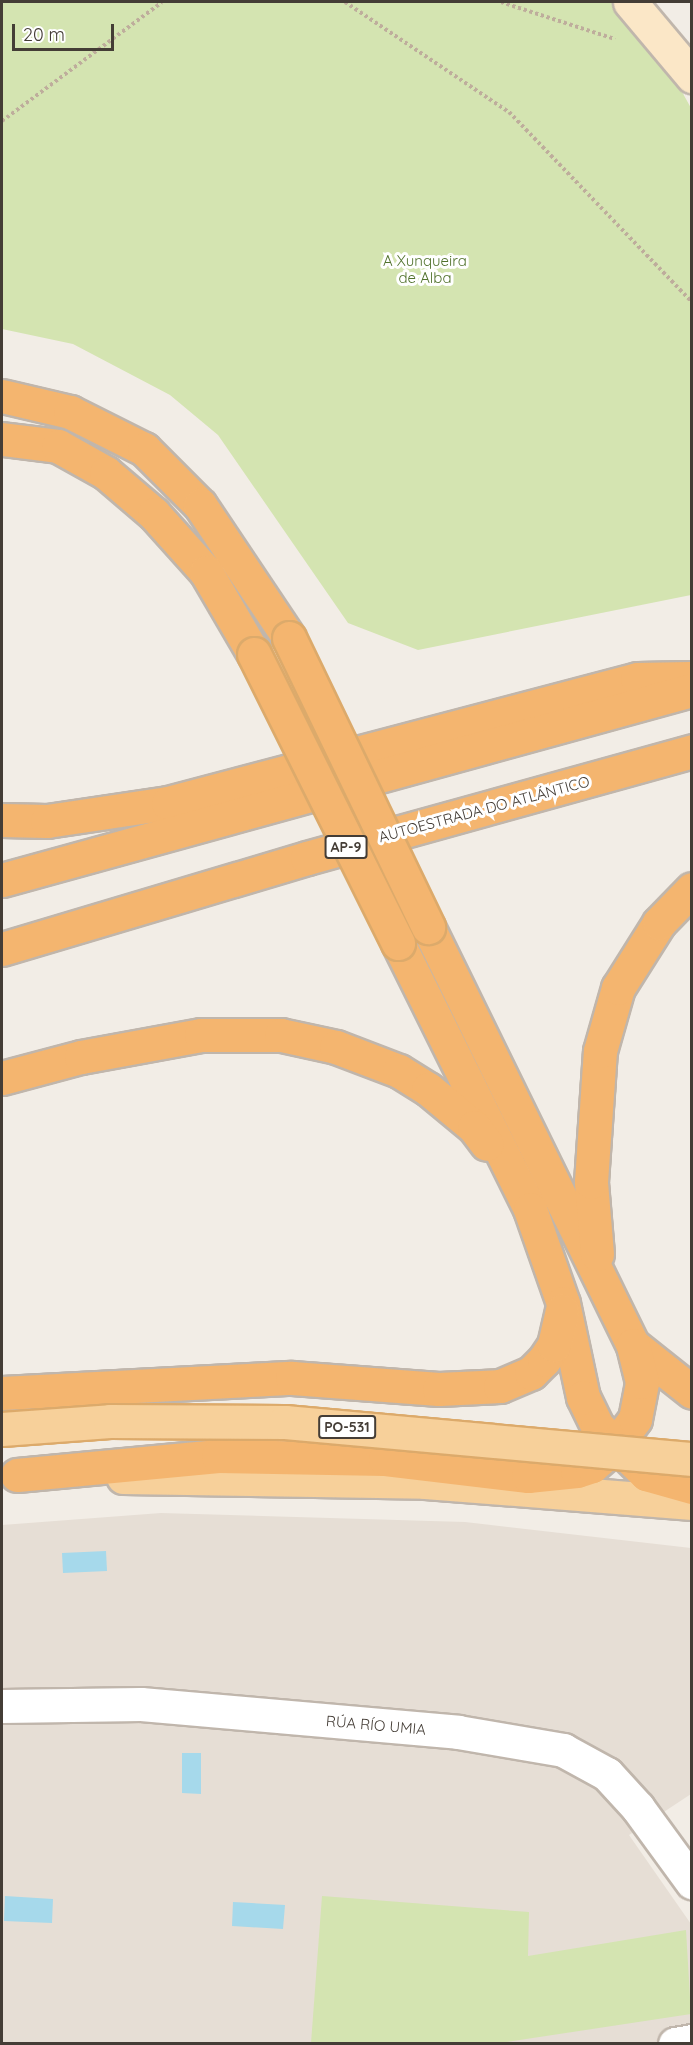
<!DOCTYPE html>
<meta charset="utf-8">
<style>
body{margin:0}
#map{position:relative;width:693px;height:2045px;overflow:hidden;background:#f2ede6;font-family:Quicksand,sans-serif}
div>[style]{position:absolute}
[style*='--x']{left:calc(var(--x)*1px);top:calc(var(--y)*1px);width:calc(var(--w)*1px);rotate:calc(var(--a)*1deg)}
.residential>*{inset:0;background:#e6ded5}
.green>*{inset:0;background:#d4e4b1}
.water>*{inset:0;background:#a6d9eb}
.path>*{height:4px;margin-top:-2px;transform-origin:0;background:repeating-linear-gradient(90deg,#bead9c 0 3px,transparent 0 6px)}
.roads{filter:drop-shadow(2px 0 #c0b6ac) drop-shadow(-2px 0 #c0b6ac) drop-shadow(0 2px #c0b6ac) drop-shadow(0 -2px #c0b6ac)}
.street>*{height:33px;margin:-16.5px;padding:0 16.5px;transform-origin:16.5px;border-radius:16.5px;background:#fff}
.secondary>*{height:33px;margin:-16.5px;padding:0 16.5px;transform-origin:16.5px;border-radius:16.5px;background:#fbe7c7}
.primary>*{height:33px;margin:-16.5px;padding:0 16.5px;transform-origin:16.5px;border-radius:16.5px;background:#f7d09a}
.highway>*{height:33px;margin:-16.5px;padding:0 16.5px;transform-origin:16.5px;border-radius:16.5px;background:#f4b56f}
.bridges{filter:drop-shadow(2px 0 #dcaa6b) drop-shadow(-2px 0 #dcaa6b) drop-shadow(0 2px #dcaa6b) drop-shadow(0 -2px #dcaa6b)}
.primary-bridge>*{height:33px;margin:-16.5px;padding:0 16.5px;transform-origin:16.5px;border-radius:16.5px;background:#f7d09a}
.highway-bridge>*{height:33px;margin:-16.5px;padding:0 16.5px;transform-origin:16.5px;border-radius:16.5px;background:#f4b56f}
span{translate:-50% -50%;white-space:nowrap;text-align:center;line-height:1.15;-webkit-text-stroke:6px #fff;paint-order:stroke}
.shield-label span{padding:2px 4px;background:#fff;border:2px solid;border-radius:4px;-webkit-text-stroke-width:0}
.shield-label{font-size:14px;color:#443d36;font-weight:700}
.park-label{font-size:15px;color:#51722d}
.street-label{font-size:15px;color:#443d36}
.frame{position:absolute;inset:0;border:3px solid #443d36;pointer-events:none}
.scale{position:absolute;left:12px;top:24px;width:102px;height:27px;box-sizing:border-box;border:3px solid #443d36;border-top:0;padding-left:8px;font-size:18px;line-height:21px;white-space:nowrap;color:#443d36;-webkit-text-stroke:4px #fff;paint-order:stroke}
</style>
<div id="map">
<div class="residential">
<i style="clip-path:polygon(161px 1513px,465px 1522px,691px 1548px,691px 1794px,629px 1835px,691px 1924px,691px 2043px,2px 2044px,2px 1525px)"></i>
</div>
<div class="green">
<i style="clip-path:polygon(2px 2px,632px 2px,691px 108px,691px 595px,418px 650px,348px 623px,218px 435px,170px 395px,73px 344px,2px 329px)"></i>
<i style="clip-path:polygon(322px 1896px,529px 1912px,528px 1956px,686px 1930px,691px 2014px,500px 2043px,311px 2043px)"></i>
</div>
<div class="water">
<i style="clip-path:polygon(106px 1551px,107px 1571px,63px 1573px,62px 1553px)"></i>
<i style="clip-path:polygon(182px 1753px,201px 1753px,201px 1794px,182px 1793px)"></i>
<i style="clip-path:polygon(5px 1896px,53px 1899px,52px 1923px,4px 1921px)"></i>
<i style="clip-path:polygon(233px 1902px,285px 1905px,283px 1929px,232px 1926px)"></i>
</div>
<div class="path">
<i style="--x:345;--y:2;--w:197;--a:33.9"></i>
<i style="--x:509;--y:112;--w:264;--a:46.1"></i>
<i style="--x:501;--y:2;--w:120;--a:18"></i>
<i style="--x:2;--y:121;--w:199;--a:-36.6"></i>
</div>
<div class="roads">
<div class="street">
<i style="--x:2;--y:1706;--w:139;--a:-0.8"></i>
<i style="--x:141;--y:1704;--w:318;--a:5"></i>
<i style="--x:458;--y:1732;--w:107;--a:9.7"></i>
<i style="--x:563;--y:1750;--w:50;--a:28.6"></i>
<i style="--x:607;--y:1774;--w:46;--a:47.6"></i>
<i style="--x:638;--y:1808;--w:92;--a:53.9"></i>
<i style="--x:675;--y:2044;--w:17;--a:-10"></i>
</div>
<div class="secondary">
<i style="--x:630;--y:2;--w:97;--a:50"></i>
</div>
<div class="primary">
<i style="--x:123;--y:1477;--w:302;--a:0.9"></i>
<i style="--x:425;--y:1482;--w:268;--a:4.5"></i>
</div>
<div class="highway">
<i style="--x:2;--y:396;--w:70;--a:13.2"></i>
<i style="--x:70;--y:412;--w:83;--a:26.6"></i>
<i style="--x:144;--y:449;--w:79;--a:45"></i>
<i style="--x:200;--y:505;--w:160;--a:56.2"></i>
<i style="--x:2;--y:439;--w:56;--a:7.1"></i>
<i style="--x:58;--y:446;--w:55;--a:29.4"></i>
<i style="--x:106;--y:473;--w:63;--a:40.5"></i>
<i style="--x:154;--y:514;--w:78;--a:48.1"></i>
<i style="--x:206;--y:572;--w:95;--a:59.7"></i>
<i style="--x:2;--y:820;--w:45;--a:1.3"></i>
<i style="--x:47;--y:821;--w:122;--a:-8.5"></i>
<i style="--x:168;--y:803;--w:485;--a:-14.8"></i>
<i style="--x:637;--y:679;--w:53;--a:-1.1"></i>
<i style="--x:2;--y:880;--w:716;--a:-15.4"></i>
<i style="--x:428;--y:927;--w:466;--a:63.9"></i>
<i style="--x:633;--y:1345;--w:75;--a:38.5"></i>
<i style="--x:398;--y:943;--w:297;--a:63.6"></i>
<i style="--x:530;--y:1209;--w:100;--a:70.7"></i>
<i style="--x:563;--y:1303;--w:96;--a:78"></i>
<i style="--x:583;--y:1397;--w:32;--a:64"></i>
<i style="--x:597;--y:1426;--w:69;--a:44.4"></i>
<i style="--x:646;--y:1474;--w:48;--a:15.8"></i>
<i style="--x:2;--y:949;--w:318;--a:-16.6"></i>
<i style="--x:307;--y:858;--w:400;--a:-15.5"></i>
<i style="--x:2;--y:1078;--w:82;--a:-14.9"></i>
<i style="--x:81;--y:1057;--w:122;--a:-10.4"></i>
<i style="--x:201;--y:1035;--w:80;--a:0"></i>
<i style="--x:281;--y:1035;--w:56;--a:12.3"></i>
<i style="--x:336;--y:1047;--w:67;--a:20.9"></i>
<i style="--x:399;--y:1071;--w:34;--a:32"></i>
<i style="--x:428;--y:1089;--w:60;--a:39.6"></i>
<i style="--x:474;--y:1127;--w:21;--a:53"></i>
<i style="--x:597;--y:1254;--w:72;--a:-94.8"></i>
<i style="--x:591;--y:1182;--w:131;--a:-86.1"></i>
<i style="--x:600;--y:1051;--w:66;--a:-74.1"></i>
<i style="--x:618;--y:988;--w:77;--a:-57.8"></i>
<i style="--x:659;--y:923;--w:47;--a:-45.9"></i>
<i style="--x:2;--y:1393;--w:290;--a:-3"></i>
<i style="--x:292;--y:1378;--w:147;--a:4.3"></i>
<i style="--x:439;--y:1389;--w:61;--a:-2.8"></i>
<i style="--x:500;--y:1386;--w:34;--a:-23"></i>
<i style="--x:531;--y:1373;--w:18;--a:-45"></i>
<i style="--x:544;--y:1360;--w:18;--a:-56"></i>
<i style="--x:554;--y:1345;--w:35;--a:-77"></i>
<i style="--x:17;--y:1475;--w:202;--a:-5.4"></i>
<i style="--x:218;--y:1456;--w:167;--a:1"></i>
<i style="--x:385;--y:1459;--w:144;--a:6.8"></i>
<i style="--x:528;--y:1476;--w:49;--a:-5.8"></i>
<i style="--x:577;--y:1471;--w:16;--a:-18"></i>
<i style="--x:592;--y:1466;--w:29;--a:-41"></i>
<i style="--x:614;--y:1447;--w:35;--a:-53"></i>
<i style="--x:635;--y:1419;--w:38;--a:-79"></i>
<i style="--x:642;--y:1382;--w:38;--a:-104"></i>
</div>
</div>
<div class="bridges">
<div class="primary-bridge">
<i style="--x:2;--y:1429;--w:108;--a:-4.2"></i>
<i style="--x:110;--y:1421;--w:175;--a:0.3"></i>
<i style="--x:285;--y:1422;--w:409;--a:5.2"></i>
</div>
<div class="highway-bridge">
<i style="--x:289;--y:638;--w:321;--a:64.3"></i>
<i style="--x:254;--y:654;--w:323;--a:63.5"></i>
</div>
</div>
<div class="shield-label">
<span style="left:346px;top:847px">AP-9</span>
<span style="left:347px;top:1427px">PO-531</span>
</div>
<div class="park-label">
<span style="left:425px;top:269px">A Xunqueira<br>de Alba</span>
</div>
<div class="street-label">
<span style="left:484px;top:809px;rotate:-15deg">AUTOESTRADA DO ATLÁNTICO</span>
<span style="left:376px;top:1725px;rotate:5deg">RÚA RÍO UMIA</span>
</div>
<div class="frame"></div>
<div class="scale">20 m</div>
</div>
